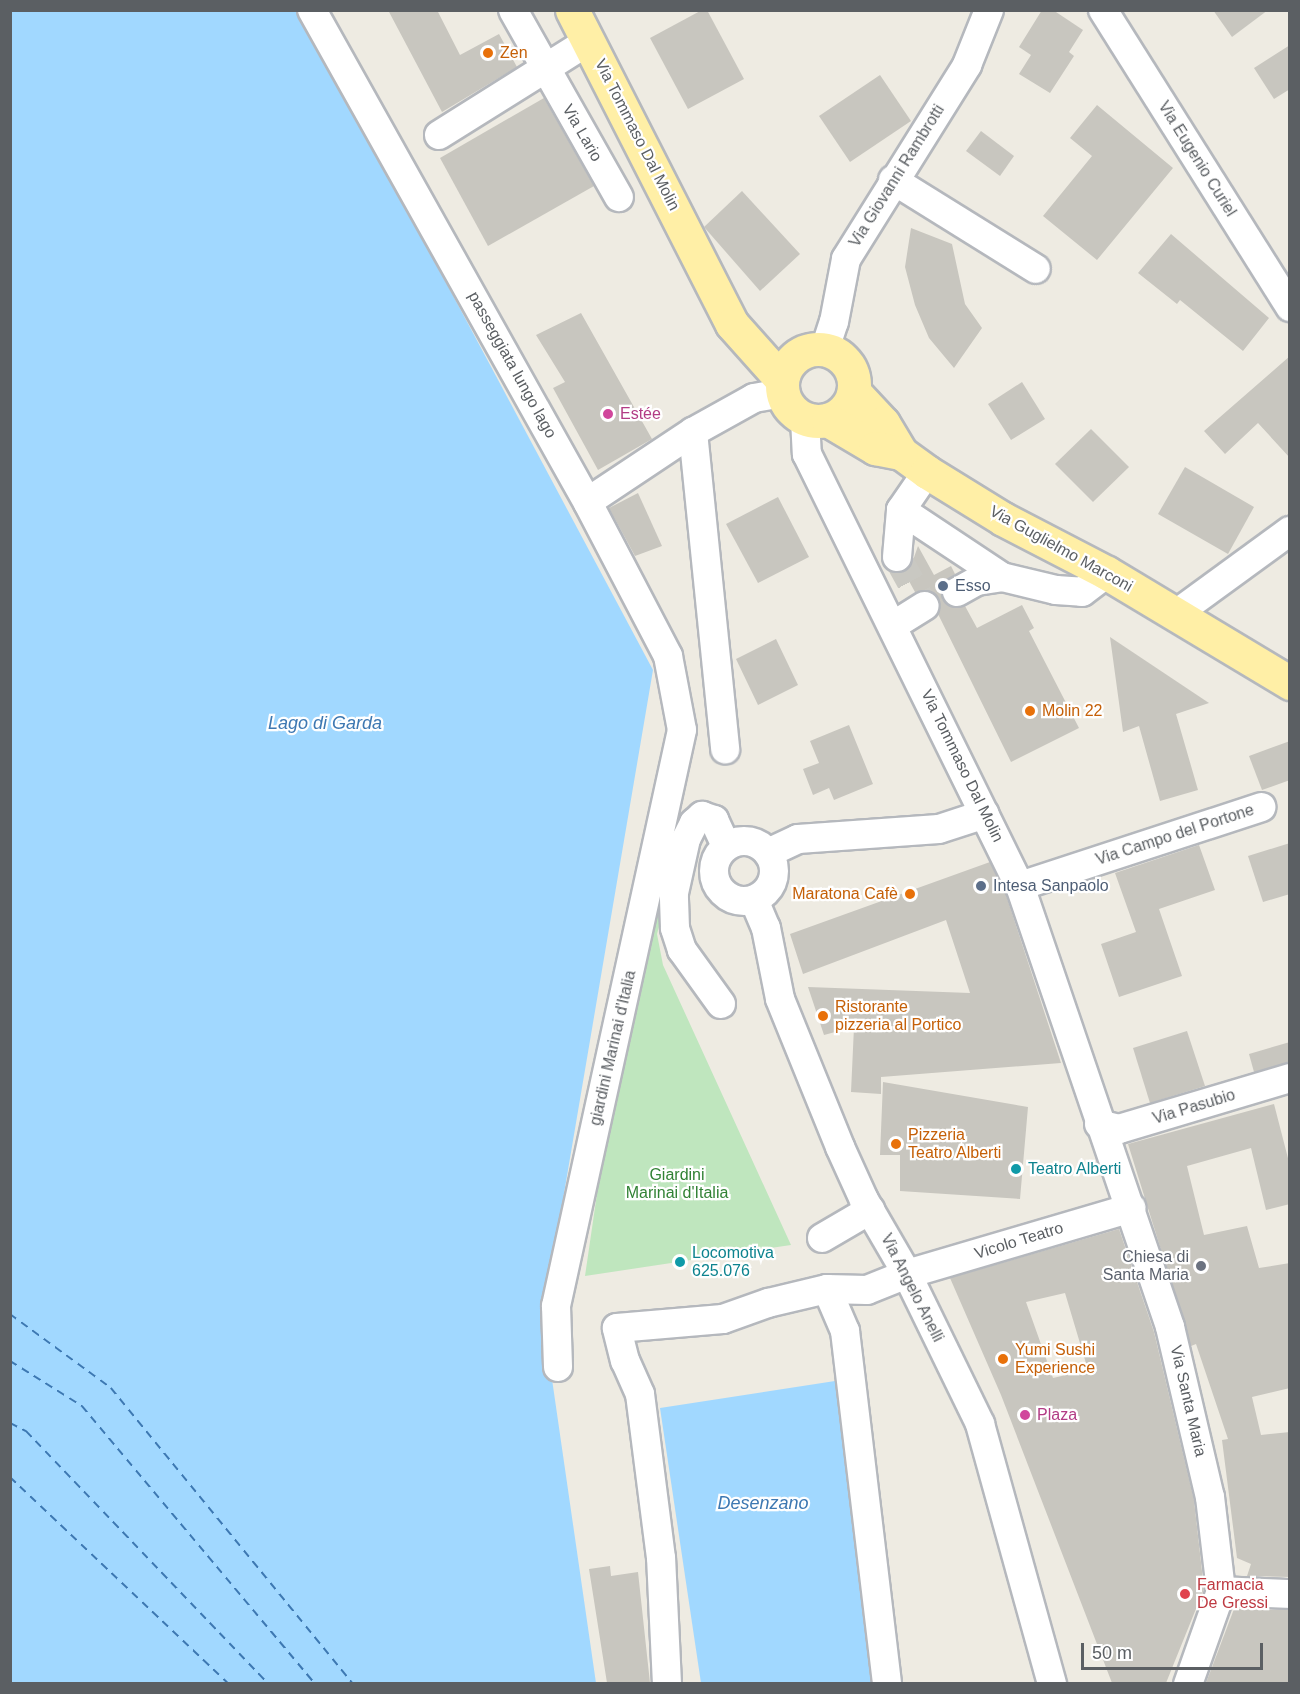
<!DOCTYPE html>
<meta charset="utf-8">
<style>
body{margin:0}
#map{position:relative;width:1300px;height:1694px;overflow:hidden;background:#eeebe2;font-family:Arial,sans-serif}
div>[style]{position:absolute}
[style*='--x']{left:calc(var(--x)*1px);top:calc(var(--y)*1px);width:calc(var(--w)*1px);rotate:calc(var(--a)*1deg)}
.green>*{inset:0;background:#bfe6be}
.water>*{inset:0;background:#a1d8ff}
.ferry>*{height:1.5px;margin-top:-0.75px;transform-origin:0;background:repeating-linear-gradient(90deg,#3d78b2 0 8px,transparent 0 14px)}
.building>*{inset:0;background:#c8c6bf}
.minor-tunnel>*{height:28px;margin-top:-14px;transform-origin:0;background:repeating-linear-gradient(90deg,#c9c8c2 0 28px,transparent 0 42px)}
.roads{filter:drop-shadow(2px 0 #b5b8bd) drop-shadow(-2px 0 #b5b8bd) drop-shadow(0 2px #b5b8bd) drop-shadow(0 -2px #b5b8bd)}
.minor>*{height:28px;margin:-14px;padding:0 14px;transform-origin:14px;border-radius:14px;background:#fff}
.minor>.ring{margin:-14px;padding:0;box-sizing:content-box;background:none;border:28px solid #fff;border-radius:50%}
.major>*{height:33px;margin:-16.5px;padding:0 16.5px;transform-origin:16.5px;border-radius:16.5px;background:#ffefa6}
.major>.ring{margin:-16.5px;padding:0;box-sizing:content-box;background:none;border:33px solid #ffefa6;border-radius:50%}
.dots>*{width:16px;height:16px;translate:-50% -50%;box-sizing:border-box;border:3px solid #fff;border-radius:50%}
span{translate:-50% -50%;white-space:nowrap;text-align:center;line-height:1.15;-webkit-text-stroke:4.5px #fff;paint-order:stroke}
.food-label{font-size:16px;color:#c56008}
.left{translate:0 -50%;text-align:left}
.right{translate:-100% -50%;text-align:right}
.street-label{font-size:16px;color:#5b5f63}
.hotel-label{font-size:16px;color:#b23c85}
.service-label{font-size:16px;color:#4e5e75}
.culture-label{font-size:16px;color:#0d838f}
.park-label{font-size:16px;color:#328235}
.worship-label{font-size:16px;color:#5b616d}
.health-label{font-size:16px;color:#be3a42}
.water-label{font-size:18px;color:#3d78b2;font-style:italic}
.frame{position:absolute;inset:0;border:12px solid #5b5f63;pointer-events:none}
.scale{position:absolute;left:1081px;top:1643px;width:182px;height:27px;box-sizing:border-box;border:3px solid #5b5f63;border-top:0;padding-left:8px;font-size:18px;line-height:21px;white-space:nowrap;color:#5b5f63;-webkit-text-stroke:4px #fff;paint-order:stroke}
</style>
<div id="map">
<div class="green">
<i style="clip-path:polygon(662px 842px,681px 847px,657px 934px,663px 965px,791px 1245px,585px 1276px,619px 1043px)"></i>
</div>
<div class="water">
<i style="clip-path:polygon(11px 11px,301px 11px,653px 670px,543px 1317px,596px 1683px,11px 1684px)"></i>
<i style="clip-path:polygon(835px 1381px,879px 1683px,701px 1683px,660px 1408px)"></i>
</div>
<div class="ferry">
<i style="--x:10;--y:1314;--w:125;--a:36.2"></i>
<i style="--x:111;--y:1388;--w:382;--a:50.7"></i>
<i style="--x:10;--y:1361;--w:85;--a:32"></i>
<i style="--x:82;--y:1406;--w:363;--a:50"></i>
<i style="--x:10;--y:1423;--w:18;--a:27"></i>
<i style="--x:26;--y:1431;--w:351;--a:46.2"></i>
<i style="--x:10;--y:1477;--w:301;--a:43.4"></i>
</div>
<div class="building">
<i style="clip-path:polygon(388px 10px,437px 10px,460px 55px,499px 34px,517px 67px,442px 112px)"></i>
<i style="clip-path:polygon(702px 10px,707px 10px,744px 79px,688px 109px,650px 38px)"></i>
<i style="clip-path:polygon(1042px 10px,1053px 10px,1083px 30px,1069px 52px,1074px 56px,1050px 93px,1019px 74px,1031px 55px,1019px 47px)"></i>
<i style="clip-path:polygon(1213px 10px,1268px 10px,1232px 37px)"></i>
<i style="clip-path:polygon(1290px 45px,1290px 89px,1274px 99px,1254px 68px)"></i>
<i style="clip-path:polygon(880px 75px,911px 121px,850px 162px,819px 116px)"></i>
<i style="clip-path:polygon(544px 98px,594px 186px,488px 246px,440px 158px)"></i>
<i style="clip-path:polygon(1097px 105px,1173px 168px,1097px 260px,1043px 216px,1092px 156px,1070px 138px)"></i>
<i style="clip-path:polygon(981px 131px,1014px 156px,1000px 176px,966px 151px)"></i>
<i style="clip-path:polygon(742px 191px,800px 254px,760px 291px,704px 227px)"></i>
<i style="clip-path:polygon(911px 228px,952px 244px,965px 304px,982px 328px,954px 368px,929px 338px,915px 305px,905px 267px)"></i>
<i style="clip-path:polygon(1171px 234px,1269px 318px,1243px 351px,1180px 300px,1177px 304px,1138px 273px)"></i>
<i style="clip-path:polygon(581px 313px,652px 439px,598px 470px,553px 388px,565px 382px,536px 335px)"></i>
<i style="clip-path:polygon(1290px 356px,1290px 458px,1258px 423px,1225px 454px,1204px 431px)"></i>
<i style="clip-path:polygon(1022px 382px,1045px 419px,1011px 440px,988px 404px)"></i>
<i style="clip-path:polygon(1091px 429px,1129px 467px,1093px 502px,1055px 464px)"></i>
<i style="clip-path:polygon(1185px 467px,1254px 507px,1228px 554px,1158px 514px)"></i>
<i style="clip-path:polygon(638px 493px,662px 546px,635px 556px,609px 508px)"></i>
<i style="clip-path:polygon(778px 497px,809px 557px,758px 583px,726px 524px)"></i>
<i style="clip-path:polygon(918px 546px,934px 575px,951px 566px,955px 574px,943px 584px,942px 599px,949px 606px,965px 606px,977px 628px,1022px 605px,1034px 628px,1029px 631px,1079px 728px,1011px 762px,938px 614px,938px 598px,931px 591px,915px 592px,904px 572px,911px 566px)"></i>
<i style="clip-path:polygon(1110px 637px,1209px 703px,1176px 714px,1198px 790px,1160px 801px,1139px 726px,1123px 732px)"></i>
<i style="clip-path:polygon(776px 639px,798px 685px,758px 705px,736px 659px)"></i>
<i style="clip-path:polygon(849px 725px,873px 784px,834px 800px,829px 788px,813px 795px,803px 769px,819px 763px,810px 741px)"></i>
<i style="clip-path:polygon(1290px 741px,1290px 780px,1262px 790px,1249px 756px)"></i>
<i style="clip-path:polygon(1290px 843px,1290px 894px,1263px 902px,1248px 856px)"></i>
<i style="clip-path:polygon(1199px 845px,1215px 890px,1159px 909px,1182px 976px,1119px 997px,1101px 944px,1136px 932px,1115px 873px)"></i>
<i style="clip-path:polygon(990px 862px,1005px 892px,1061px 1063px,881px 1077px,881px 1094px,851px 1092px,854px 1027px,824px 1035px,808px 987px,970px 993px,946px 920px,803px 974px,790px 934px)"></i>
<i style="clip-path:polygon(1187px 1031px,1205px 1086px,1150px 1103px,1133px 1048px)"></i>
<i style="clip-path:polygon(1290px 1042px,1290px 1062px,1254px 1072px,1249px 1054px)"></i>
<i style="clip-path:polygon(883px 1082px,1028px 1107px,1020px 1199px,900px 1191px,900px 1155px,880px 1155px)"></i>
<i style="clip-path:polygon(1274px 1104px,1290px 1166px,1290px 1204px,1266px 1210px,1251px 1148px,1187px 1166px,1204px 1235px,1247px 1226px,1259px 1268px,1290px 1263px,1290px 1388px,1252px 1397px,1261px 1435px,1290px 1432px,1290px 1577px,1247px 1576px,1251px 1564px,1237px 1558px,1222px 1440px,1228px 1439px,1196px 1344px,1191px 1346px,1128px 1144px)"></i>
<i style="clip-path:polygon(evenodd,1119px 1229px,1154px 1332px,1194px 1500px,1204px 1589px,1166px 1683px,1112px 1683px,1001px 1395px,950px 1278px,1119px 1229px,1065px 1293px,1088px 1370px,1053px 1378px,1026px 1302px,1065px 1293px)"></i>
<i style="clip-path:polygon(610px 1566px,611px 1576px,638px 1572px,650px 1683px,607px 1683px,589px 1569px)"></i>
<i style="clip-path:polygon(1234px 1609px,1290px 1610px,1290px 1683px,1206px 1683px)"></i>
</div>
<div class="minor-tunnel">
<i style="--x:897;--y:557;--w:56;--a:61.1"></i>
</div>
<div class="roads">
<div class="minor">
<i style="--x:312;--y:10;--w:565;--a:60.76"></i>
<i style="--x:588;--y:503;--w:173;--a:62.4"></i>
<i style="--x:668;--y:656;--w:75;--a:79.3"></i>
<i style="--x:682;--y:730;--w:590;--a:102.34"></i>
<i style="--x:556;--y:1306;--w:61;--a:88.1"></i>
<i style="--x:513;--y:10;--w:215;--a:60.5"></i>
<i style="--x:1103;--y:10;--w:351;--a:57.8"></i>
<i style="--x:439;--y:135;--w:177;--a:-32.1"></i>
<i style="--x:893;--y:180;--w:168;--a:31.9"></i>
<i style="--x:825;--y:349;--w:28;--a:-72"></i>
<i style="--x:834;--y:322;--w:64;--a:-79.2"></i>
<i style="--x:846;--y:259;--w:229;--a:-58"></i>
<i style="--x:967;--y:65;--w:59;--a:-68.2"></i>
<i style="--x:805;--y:419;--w:35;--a:87"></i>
<i style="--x:807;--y:454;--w:482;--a:63.8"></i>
<i style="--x:1020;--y:886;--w:466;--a:71.2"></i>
<i style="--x:1170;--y:1327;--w:175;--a:76.8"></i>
<i style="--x:1210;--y:1497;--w:95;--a:83.3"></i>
<i style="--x:1221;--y:1591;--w:99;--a:109.5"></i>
<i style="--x:693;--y:432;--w:319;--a:84.2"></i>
<i style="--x:595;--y:497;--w:118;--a:-33.6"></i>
<i style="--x:693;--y:432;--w:70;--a:-29.1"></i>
<i style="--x:754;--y:398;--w:28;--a:-10"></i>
<i style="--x:901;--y:510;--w:121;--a:33.6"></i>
<i style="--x:897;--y:557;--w:47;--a:-85.1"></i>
<i style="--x:901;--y:510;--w:46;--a:-55.6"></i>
<i style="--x:957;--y:592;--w:23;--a:-29"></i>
<i style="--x:977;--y:581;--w:25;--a:-9"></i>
<i style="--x:1002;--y:577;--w:56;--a:13.5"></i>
<i style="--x:1056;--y:590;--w:26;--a:4"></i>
<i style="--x:1082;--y:592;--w:31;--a:-37"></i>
<i style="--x:1176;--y:614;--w:141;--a:-36.1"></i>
<i style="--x:894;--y:625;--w:36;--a:-32"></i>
<i class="ring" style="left:714px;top:841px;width:32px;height:32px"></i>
<i style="--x:768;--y:853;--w:33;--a:-25"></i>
<i style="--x:798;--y:839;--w:141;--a:-4.1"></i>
<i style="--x:939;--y:829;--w:48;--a:-18.1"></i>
<i style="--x:1020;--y:886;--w:254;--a:-18.1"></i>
<i style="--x:754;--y:900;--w:30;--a:67"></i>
<i style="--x:766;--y:928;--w:72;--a:78.8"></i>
<i style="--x:780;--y:999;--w:160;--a:67.9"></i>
<i style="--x:840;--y:1147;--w:58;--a:65.6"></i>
<i style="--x:864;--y:1200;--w:86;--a:59.8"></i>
<i style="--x:907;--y:1274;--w:167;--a:64"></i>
<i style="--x:980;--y:1424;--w:270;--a:74.5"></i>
<i style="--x:721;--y:1004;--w:67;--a:-125.8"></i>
<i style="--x:682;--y:950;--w:23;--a:-108"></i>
<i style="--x:675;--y:928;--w:35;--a:-92"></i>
<i style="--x:674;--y:893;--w:55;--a:-77.5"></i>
<i style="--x:686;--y:839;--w:18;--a:-63"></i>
<i style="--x:694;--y:823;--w:11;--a:-41"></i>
<i style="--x:702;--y:816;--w:13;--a:18"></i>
<i style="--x:714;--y:820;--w:29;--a:65"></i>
<i style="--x:1099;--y:1124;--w:21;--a:14"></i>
<i style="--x:1119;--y:1129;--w:178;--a:-16.6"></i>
<i style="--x:822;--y:1238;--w:56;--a:-30.3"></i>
<i style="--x:827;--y:1289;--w:46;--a:66.8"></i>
<i style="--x:845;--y:1331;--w:355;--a:83.2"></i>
<i style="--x:1221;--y:1591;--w:69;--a:2.5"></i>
<i style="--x:667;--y:1684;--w:126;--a:-92.7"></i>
<i style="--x:661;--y:1558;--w:165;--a:-97.3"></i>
<i style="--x:640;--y:1394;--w:36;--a:-114"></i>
<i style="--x:625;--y:1361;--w:34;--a:-104"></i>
<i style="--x:617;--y:1328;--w:106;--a:-4.9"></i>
<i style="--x:723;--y:1319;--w:48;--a:-19.6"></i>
<i style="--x:768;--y:1303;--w:61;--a:-13.3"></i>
<i style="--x:827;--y:1289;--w:40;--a:1.4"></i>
<i style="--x:867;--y:1290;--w:43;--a:-21.8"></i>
<i style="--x:907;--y:1274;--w:234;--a:-16.4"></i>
</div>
<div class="major">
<i style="--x:572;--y:10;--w:352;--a:63"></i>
<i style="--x:732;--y:324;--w:75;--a:48.2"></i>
<i class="ring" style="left:782px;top:349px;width:39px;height:39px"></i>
<i style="--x:854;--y:392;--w:42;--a:46.9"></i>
<i style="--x:883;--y:423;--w:35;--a:59"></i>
<i style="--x:901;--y:453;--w:32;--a:36"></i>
<i style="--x:927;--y:472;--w:89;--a:31.7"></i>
<i style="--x:1003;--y:519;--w:117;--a:27.4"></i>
<i style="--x:1107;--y:573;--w:214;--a:31"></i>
<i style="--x:828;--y:420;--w:55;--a:30.8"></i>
<i style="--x:875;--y:448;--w:26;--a:11"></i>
</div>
</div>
<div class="dots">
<i style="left:488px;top:53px;background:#e8710a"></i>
<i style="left:608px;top:414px;background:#d1479c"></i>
<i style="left:943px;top:586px;background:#5c6f8a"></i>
<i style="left:1030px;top:711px;background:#e8710a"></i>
<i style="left:981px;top:886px;background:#5c6f8a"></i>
<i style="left:910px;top:894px;background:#e8710a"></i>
<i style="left:823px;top:1016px;background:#e8710a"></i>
<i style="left:896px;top:1144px;background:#e8710a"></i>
<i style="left:1016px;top:1169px;background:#0f9aa8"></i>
<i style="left:680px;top:1262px;background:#0f9aa8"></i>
<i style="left:1201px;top:1266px;background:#6b7280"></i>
<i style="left:1003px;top:1359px;background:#e8710a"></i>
<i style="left:1025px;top:1415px;background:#d1479c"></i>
<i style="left:1185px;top:1594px;background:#e0444e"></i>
</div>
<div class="food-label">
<span class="left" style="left:500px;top:53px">Zen</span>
<span class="left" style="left:1042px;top:711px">Molin 22</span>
<span class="right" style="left:898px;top:894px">Maratona Cafè</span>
<span class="left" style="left:835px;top:1016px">Ristorante<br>pizzeria al Portico</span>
<span class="left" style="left:908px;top:1144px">Pizzeria<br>Teatro Alberti</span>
<span class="left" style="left:1015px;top:1359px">Yumi Sushi<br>Experience</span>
</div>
<div class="street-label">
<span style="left:582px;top:133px;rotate:60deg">Via Lario</span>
<span style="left:637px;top:135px;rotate:63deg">Via Tommaso Dal Molin</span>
<span style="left:1197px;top:159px;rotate:58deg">Via Eugenio Curiel</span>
<span style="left:897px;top:176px;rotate:-58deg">Via Giovanni Rambrotti</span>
<span style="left:512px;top:365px;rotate:61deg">passeggiata lungo lago</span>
<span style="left:1061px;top:549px;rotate:29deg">Via Guglielmo Marconi</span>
<span style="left:962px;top:766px;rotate:64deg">Via Tommaso Dal Molin</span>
<span style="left:1175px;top:835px;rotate:-18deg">Via Campo del Portone</span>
<span style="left:613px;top:1048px;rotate:-77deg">giardini Marinai d'Italia</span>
<span style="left:1194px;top:1107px;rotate:-17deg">Via Pasubio</span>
<span style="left:1019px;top:1241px;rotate:-17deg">Vicolo Teatro</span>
<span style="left:912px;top:1288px;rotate:63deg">Via Angelo Anelli</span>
<span style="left:1188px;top:1401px;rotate:77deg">Via Santa Maria</span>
</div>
<div class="hotel-label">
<span class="left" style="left:620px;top:414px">Estée</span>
<span class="left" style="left:1037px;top:1415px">Plaza</span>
</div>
<div class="service-label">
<span class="left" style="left:955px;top:586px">Esso</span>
<span class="left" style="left:993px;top:886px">Intesa Sanpaolo</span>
</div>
<div class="culture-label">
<span class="left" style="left:1028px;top:1169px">Teatro Alberti</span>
<span class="left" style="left:692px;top:1262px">Locomotiva<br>625.076</span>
</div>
<div class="park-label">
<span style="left:677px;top:1184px">Giardini<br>Marinai d'Italia</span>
</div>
<div class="worship-label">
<span class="right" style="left:1189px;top:1266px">Chiesa di<br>Santa Maria</span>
</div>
<div class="health-label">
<span class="left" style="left:1197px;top:1594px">Farmacia<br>De Gressi</span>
</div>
<div class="water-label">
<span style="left:325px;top:723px">Lago di Garda</span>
<span style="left:763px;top:1503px">Desenzano</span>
</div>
<div class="frame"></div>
<div class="scale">50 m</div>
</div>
